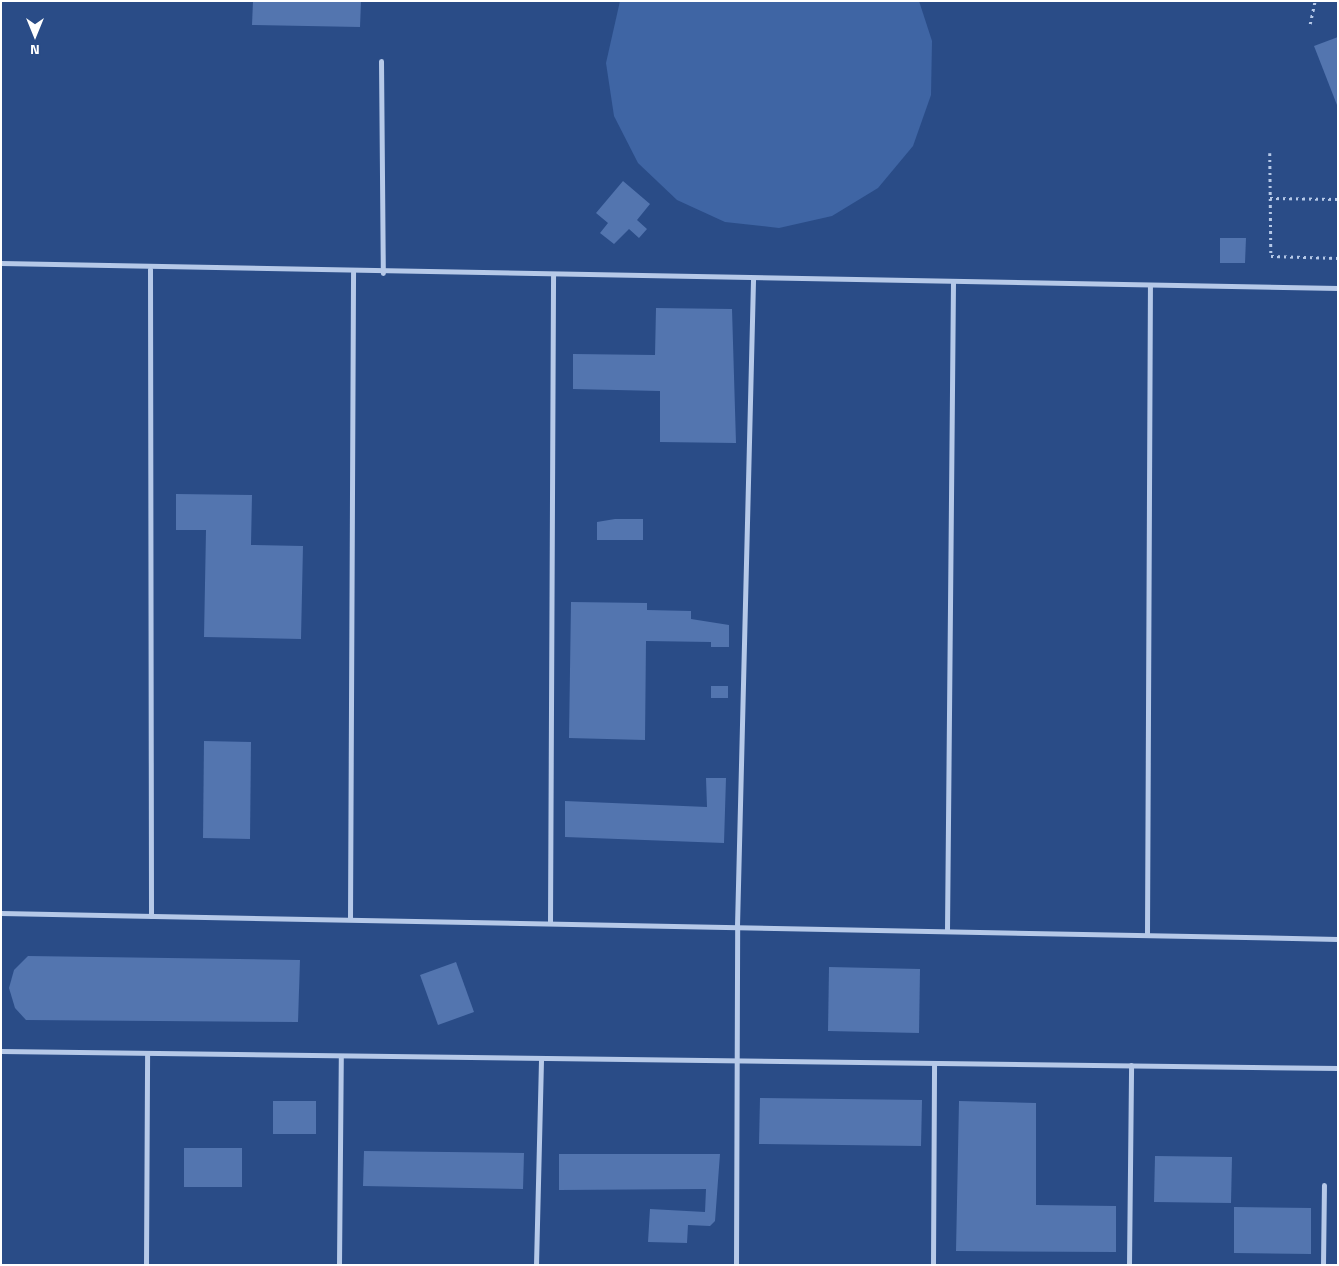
<!DOCTYPE html>
<style>
body{margin:0}
#map{position:relative;width:1339px;height:1266px;overflow:hidden;background:#2a4c87;font-family:"Titillium Web",sans-serif}
div>[style]{position:absolute}
[style*='--x']{left:calc(var(--x)*1px);top:calc(var(--y)*1px);width:calc(var(--w)*1px);rotate:calc(var(--a)*1deg)}
.green>*{inset:0;background:#3f65a4}
.building>*{inset:0;background:#5375af}
.path>*{height:2.5px;margin-top:-1.25px;transform-origin:0;background:repeating-linear-gradient(90deg,#b6c9e8 0 2.5px,transparent 0 6.5px)}
.minor>*{height:5px;margin:-2.5px;padding:0 2.5px;transform-origin:2.5px;border-radius:2.5px;background:#b6c9e8}
span{translate:-50% -50%;white-space:nowrap;text-align:center;line-height:1.15;-webkit-text-stroke:4px #2a4c87;paint-order:stroke}
.frame{position:absolute;inset:0;border:2px solid #fff;pointer-events:none}
.north{position:absolute;left:10px;top:10px;width:50px;height:50px;-webkit-text-stroke:4px #2a4c87;paint-order:stroke;rotate:180deg;font-size:14px;font-weight:700;line-height:20px;text-align:center;color:#fff}
.north::after{content:'';display:block;margin:auto;width:18px;height:22px;background:#fff;clip-path:polygon(50% 0,100% 100%,50% 72%,0 100%)}
</style>
<div id="map">
<div class="green">
<i style="clip-path:polygon(620px 1px,919px 1px,932px 41px,931px 95px,913px 146px,878px 188px,832px 216px,779px 228px,725px 222px,677px 200px,638px 163px,614px 116px,606px 63px)"></i>
</div>
<div class="building">
<i style="clip-path:polygon(253px 1px,361px 1px,360px 27px,252px 25px)"></i>
<i style="clip-path:polygon(1338px 37px,1338px 105px,1337px 105px,1314px 46px)"></i>
<i style="clip-path:polygon(623px 181px,650px 204px,637px 220px,647px 229px,639px 238px,629px 229px,614px 244px,600px 233px,608px 223px,596px 213px)"></i>
<i style="clip-path:polygon(1220px 238px,1246px 238px,1245px 263px,1220px 263px)"></i>
<i style="clip-path:polygon(656px 308px,732px 309px,736px 443px,660px 442px,660px 391px,573px 389px,573px 354px,655px 355px)"></i>
<i style="clip-path:polygon(176px 494px,252px 495px,251px 545px,303px 546px,301px 639px,204px 637px,206px 530px,176px 530px)"></i>
<i style="clip-path:polygon(615px 519px,643px 519px,643px 540px,597px 540px,597px 522px)"></i>
<i style="clip-path:polygon(571px 602px,647px 603px,647px 610px,691px 611px,691px 619px,729px 625px,729px 647px,711px 647px,711px 642px,646px 641px,645px 740px,569px 738px)"></i>
<i style="clip-path:polygon(711px 686px,728px 686px,728px 698px,711px 698px)"></i>
<i style="clip-path:polygon(204px 741px,251px 742px,250px 839px,203px 838px)"></i>
<i style="clip-path:polygon(706px 778px,726px 778px,724px 843px,565px 837px,565px 801px,707px 807px)"></i>
<i style="clip-path:polygon(28px 956px,300px 960px,298px 1022px,26px 1020px,15px 1008px,9px 988px,14px 970px)"></i>
<i style="clip-path:polygon(456px 962px,474px 1012px,438px 1025px,420px 975px)"></i>
<i style="clip-path:polygon(829px 967px,920px 969px,919px 1033px,828px 1031px)"></i>
<i style="clip-path:polygon(760px 1098px,922px 1100px,921px 1146px,759px 1144px)"></i>
<i style="clip-path:polygon(273px 1101px,316px 1101px,316px 1134px,273px 1134px)"></i>
<i style="clip-path:polygon(959px 1101px,1036px 1103px,1036px 1205px,1116px 1206px,1116px 1252px,956px 1251px)"></i>
<i style="clip-path:polygon(184px 1148px,242px 1148px,242px 1187px,184px 1187px)"></i>
<i style="clip-path:polygon(364px 1151px,524px 1153px,523px 1189px,363px 1186px)"></i>
<i style="clip-path:polygon(559px 1154px,720px 1154px,715px 1221px,710px 1226px,688px 1225px,687px 1243px,648px 1242px,650px 1209px,705px 1212px,706px 1189px,559px 1190px)"></i>
<i style="clip-path:polygon(1155px 1156px,1232px 1157px,1231px 1203px,1154px 1202px)"></i>
<i style="clip-path:polygon(1234px 1207px,1311px 1208px,1311px 1254px,1234px 1253px)"></i>
</div>
<div class="path">
<i style="--x:1310;--y:24;--w:24;--a:-78"></i>
<i style="--x:1270;--y:153;--w:103;--a:89.4"></i>
<i style="--x:1271;--y:256;--w:67;--a:1.7"></i>
<i style="--x:1270;--y:198;--w:68;--a:0.8"></i>
</div>
<div class="minor">
<i style="--x:381;--y:61;--w:212;--a:89.5"></i>
<i style="--x:1;--y:263;--w:1337;--a:1.07"></i>
<i style="--x:150;--y:269;--w:647;--a:89.91"></i>
<i style="--x:1;--y:913;--w:1337;--a:1.11"></i>
<i style="--x:350;--y:919;--w:647;--a:-89.73"></i>
<i style="--x:550;--y:923;--w:648;--a:-89.73"></i>
<i style="--x:947;--y:931;--w:649;--a:-89.47"></i>
<i style="--x:1147;--y:935;--w:650;--a:-89.74"></i>
<i style="--x:1;--y:1051;--w:1337;--a:0.73"></i>
<i style="--x:146;--y:1265;--w:212;--a:-89.7"></i>
<i style="--x:339;--y:1265;--w:209;--a:-89.5"></i>
<i style="--x:536;--y:1265;--w:207;--a:-88.6"></i>
<i style="--x:736;--y:1265;--w:339;--a:-89.8"></i>
<i style="--x:737;--y:926;--w:647;--a:-88.58"></i>
<i style="--x:933;--y:1265;--w:202;--a:-89.7"></i>
<i style="--x:1129;--y:1265;--w:200;--a:-89.4"></i>
<i style="--x:1323;--y:1265;--w:80;--a:-89.3"></i>
</div>
<div class="frame"></div>
<div class="north">N</div>
</div>
